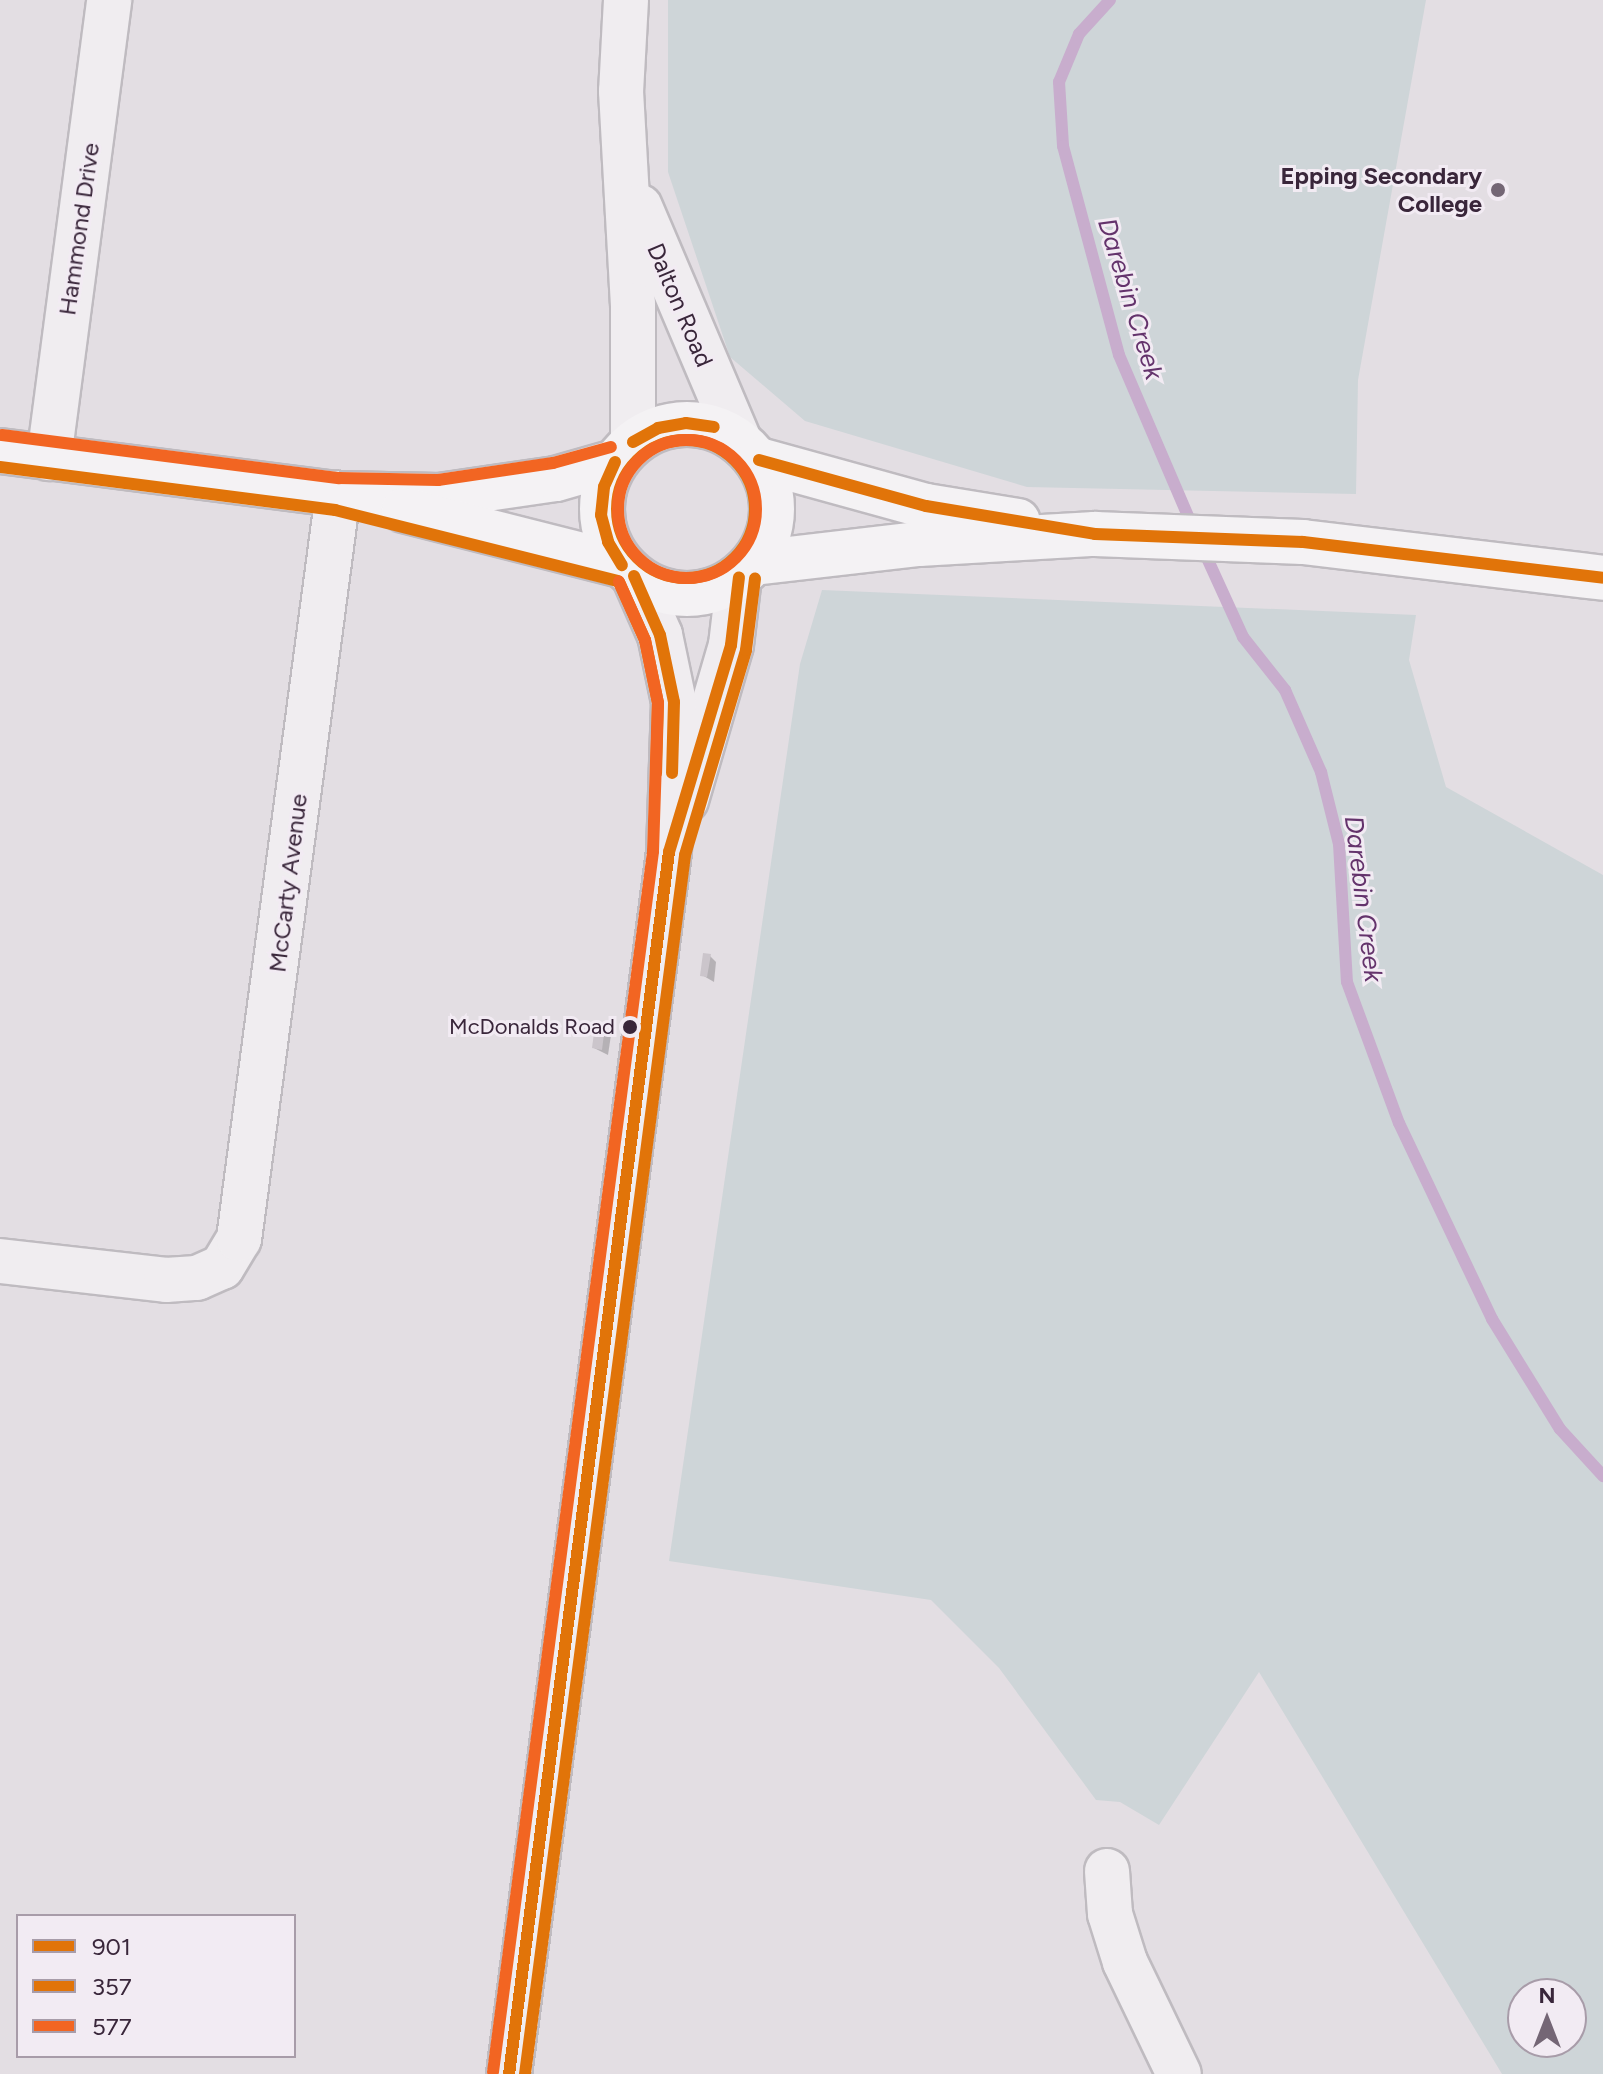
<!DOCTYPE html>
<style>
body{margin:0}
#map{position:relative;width:1603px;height:2074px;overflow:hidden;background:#e3dee3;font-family:Figtree,sans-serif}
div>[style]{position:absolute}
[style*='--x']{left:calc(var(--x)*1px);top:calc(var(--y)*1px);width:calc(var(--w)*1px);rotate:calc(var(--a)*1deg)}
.green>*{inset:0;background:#ced5d8}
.shadow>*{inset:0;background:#0003}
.stream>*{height:12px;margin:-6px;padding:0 6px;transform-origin:6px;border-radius:6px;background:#c8adcd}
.building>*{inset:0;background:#cbc5cb}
.roads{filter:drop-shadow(2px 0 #bfbbc0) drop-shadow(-2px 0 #bfbbc0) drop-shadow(0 2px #bfbbc0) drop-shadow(0 -2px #bfbbc0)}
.minor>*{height:44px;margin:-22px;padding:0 22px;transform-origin:22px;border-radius:22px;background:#f0edf0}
.major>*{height:44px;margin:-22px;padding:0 22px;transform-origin:22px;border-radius:22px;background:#f4f2f4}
.major>.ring{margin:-22px;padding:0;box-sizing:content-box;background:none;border:44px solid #f4f2f4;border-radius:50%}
.bus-1>*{height:12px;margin:-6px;padding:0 6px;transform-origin:6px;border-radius:6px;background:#e17409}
.bus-2>*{height:12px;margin:-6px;padding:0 6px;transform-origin:6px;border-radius:6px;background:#e17409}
.bus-2>.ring{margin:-6px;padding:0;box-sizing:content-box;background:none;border:12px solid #e17409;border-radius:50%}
.bus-3>*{height:12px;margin:-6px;padding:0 6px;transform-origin:6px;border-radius:6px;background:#f26522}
.bus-3>.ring{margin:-6px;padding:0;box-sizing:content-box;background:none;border:12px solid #f26522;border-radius:50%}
.dots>*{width:22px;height:22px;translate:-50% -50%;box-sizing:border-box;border:4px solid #f2ebf3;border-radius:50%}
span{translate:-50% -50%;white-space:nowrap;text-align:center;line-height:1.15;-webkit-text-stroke:6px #f2ebf3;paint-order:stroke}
.bus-label{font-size:22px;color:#39263a}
.right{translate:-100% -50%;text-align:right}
.poi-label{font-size:24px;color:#39263a;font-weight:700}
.street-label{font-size:24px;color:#39263a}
.water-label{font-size:26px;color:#64336c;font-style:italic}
.legend{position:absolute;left:16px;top:1914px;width:280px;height:144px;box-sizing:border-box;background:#f2ebf3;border:2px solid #a89ca9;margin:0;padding:10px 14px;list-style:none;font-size:24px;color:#39263a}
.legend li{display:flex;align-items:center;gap:16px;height:40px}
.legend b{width:40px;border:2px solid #a89ca9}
.north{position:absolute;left:1507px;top:1978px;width:80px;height:80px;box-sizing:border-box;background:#f2ebf3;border:2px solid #a89ca9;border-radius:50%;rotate:0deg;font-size:22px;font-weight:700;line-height:32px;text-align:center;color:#39263a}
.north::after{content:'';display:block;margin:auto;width:28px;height:36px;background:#746675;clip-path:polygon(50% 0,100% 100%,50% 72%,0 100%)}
</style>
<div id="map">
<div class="green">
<i style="clip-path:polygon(668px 0,1426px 0,1358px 380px,1356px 494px,1027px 487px,805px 421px,730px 357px,668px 172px)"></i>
<i style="clip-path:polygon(evenodd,822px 590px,1416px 615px,1409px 660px,1446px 787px,1603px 875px,1603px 2074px,1502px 2074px,1259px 1672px,1159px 1825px,1120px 1802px,1096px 1800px,999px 1668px,931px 1600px,669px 1561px,800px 664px,822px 590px,1571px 1994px,1571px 2042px,1523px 2042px,1523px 1994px,1571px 1994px)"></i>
</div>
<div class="shadow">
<i style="clip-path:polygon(710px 956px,716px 962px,714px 982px,702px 975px)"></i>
<i style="clip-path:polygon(604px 1028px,611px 1035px,608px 1055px,594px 1048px)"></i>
</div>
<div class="stream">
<i style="--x:1110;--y:0;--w:46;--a:132.4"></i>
<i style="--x:1079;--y:34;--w:52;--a:112.6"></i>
<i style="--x:1059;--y:82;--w:64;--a:86.4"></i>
<i style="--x:1063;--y:146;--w:216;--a:75"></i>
<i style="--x:1119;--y:355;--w:190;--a:66.8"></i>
<i style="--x:1202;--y:547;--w:99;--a:65.5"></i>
<i style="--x:1243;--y:637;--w:68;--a:51.6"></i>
<i style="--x:1285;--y:690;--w:90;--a:66.3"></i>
<i style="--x:1321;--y:772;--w:74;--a:76"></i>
<i style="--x:1339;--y:844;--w:138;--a:86.7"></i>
<i style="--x:1347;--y:982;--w:150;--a:69.8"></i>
<i style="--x:1399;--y:1123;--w:217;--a:64.6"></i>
<i style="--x:1492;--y:1319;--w:129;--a:58.3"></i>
<i style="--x:1560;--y:1429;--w:64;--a:47.5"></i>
</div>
<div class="building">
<i style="clip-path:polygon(703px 953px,711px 954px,707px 977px,700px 976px)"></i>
<i style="clip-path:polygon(595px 1025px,605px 1026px,602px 1050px,592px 1048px)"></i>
</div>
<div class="roads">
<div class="minor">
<i style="--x:626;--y:0;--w:91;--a:93.1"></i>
<i style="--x:621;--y:91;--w:214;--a:86.8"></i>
<i style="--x:633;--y:305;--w:137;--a:90"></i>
<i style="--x:640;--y:207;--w:253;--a:67"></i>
<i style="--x:49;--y:458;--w:462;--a:-82.5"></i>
<i style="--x:686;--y:800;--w:161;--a:-73.8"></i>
<i style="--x:731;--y:645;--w:68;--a:-83.3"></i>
<i style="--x:0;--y:1261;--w:167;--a:6.5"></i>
<i style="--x:166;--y:1280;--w:31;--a:-4"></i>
<i style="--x:197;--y:1278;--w:27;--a:-24"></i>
<i style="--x:222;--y:1267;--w:33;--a:-59"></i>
<i style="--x:239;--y:1239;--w:752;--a:-82.43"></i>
<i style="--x:1107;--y:1871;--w:43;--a:86"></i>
<i style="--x:1110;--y:1914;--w:50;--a:72.6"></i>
<i style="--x:1125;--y:1962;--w:124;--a:64.3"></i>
<i style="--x:509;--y:2074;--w:1232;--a:-82.54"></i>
<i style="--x:669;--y:852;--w:150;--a:-88.1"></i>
<i style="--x:674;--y:702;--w:68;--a:-101.8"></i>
<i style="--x:660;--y:635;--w:64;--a:-113.8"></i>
</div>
<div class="major">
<i class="ring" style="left:602px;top:424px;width:126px;height:126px"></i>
<i style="--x:0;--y:451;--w:341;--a:7.3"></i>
<i style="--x:338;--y:494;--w:101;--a:1.1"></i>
<i style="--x:439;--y:496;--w:118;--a:-8.3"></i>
<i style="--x:556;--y:479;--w:61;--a:-16.1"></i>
<i style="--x:759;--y:460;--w:173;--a:15.4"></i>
<i style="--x:926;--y:506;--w:93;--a:9.3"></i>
<i style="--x:404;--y:510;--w:225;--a:14.2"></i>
<i style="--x:754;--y:563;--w:166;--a:-6.6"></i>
<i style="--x:919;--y:544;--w:176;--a:-3.3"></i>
<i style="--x:1095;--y:534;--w:208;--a:2.2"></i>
<i style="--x:1303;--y:542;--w:302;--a:6.8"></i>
</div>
</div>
<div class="bus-1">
<i style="--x:633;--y:442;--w:29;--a:-29"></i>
<i style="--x:658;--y:428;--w:28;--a:-10"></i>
<i style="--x:686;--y:423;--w:28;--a:8"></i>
<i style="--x:759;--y:460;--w:173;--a:15.4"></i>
<i style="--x:926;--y:506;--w:171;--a:9.4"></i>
<i style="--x:1095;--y:534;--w:208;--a:2.2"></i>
<i style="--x:1303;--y:542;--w:302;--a:6.8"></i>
<i style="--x:615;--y:462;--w:27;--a:114"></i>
<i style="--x:604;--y:487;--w:28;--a:96"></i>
<i style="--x:601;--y:515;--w:28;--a:75"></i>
<i style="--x:608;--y:542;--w:27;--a:59"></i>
<i style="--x:634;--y:576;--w:64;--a:66.2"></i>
<i style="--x:660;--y:635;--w:68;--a:78.2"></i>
<i style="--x:674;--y:702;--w:71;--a:91.6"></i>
<i style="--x:509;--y:2074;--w:1232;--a:-82.54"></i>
<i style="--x:669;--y:852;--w:216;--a:-73.3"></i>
<i style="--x:731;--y:645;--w:68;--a:-83.3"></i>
</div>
<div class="bus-2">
<i class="ring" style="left:617px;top:440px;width:126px;height:126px"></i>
<i style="--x:0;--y:467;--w:338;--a:7.3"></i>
<i style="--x:335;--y:510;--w:292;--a:14.1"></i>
<i style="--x:619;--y:582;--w:64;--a:65.9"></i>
<i style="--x:645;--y:640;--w:64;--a:78.3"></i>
<i style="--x:658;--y:703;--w:70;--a:91.6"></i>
<i style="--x:525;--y:2074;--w:1229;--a:-82.52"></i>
<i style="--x:685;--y:855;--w:214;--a:-73.4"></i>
<i style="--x:746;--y:650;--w:72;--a:-82.8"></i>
</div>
<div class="bus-3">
<i style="--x:2;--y:435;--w:340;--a:7.3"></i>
<i style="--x:339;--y:478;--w:99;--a:1.2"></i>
<i style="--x:438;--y:480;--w:116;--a:-8.4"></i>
<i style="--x:553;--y:463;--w:60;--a:-15.4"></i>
<i class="ring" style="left:618px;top:440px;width:126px;height:126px"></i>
<i style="--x:493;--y:2072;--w:1231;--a:-82.53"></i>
<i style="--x:653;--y:851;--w:148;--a:-88.1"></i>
<i style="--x:658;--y:703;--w:64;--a:-101.7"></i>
<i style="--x:645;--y:640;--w:64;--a:-114.1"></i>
</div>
<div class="dots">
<i style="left:1498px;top:190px;background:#746675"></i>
<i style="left:630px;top:1027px;background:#39263a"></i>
</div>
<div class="bus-label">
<span class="right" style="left:615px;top:1027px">McDonalds Road</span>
</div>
<div class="poi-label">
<span class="right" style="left:1482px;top:190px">Epping Secondary<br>College</span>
</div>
<div class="street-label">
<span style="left:79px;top:229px;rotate:-82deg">Hammond Drive</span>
<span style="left:680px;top:305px;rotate:67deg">Dalton Road</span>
<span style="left:288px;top:883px;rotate:-83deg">McCarty Avenue</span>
</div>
<div class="water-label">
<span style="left:1130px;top:299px;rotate:73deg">Darebin Creek</span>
<span style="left:1363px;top:899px;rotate:83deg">Darebin Creek</span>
</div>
<ul class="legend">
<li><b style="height:10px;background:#e17409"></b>901</li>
<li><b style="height:10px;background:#e17409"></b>357</li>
<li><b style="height:10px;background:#f26522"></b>577</li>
</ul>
<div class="north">N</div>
</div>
